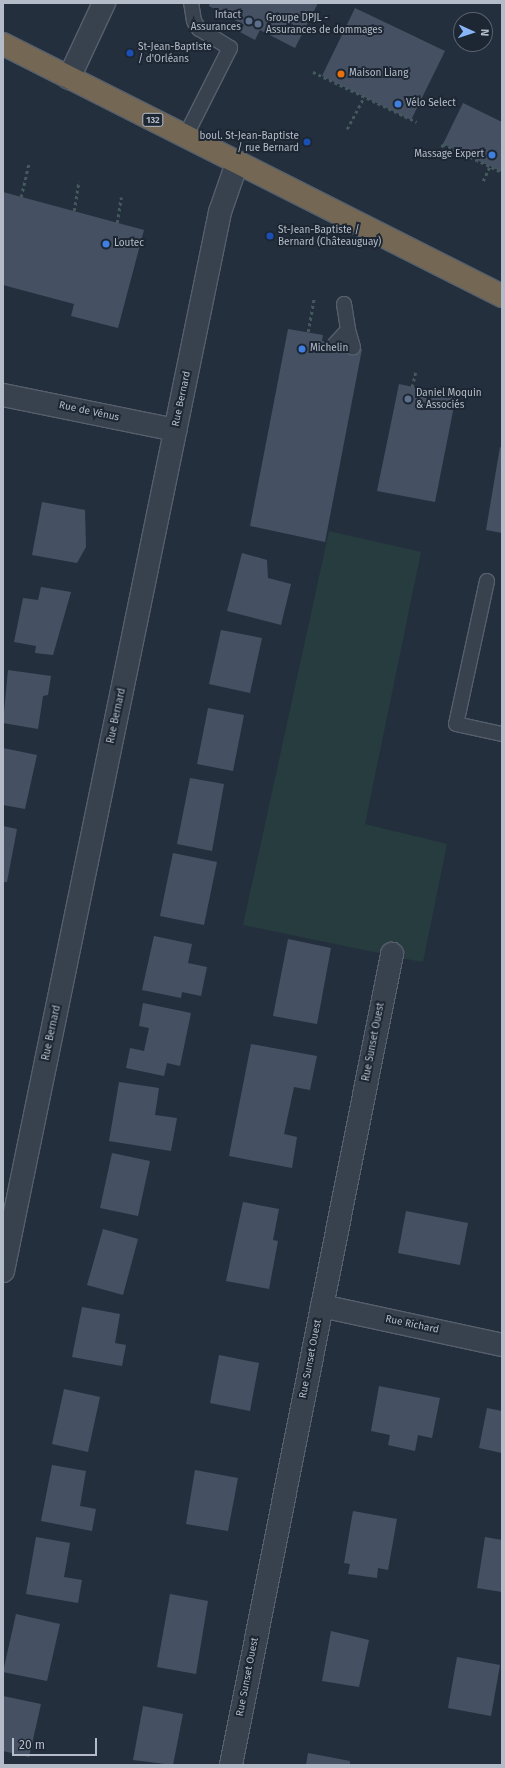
<!DOCTYPE html>
<meta charset="utf-8">
<style>
body{margin:0}
#map{position:relative;width:505px;height:1768px;overflow:hidden;background:#242f3e;font-family:"Fira Sans",sans-serif}
div>[style]{position:absolute}
[style*='--x']{left:calc(var(--x)*1px);top:calc(var(--y)*1px);width:calc(var(--w)*1px);rotate:calc(var(--a)*1deg)}
.green>*{inset:0;background:#263c3f}
.building>*{inset:0;background:#455162}
.path>*{height:2.5px;margin-top:-1.25px;transform-origin:0;background:repeating-linear-gradient(90deg,#44595c 0 3px,transparent 0 6px)}
.roads{filter:drop-shadow(1px 0 #565f6c) drop-shadow(-1px 0 #565f6c) drop-shadow(0 1px #565f6c) drop-shadow(0 -1px #565f6c)}
.lane>*{height:14px;margin:-7px;padding:0 7px;transform-origin:7px;border-radius:7px;background:#38414e}
.street>*{height:22px;margin:-11px;padding:0 11px;transform-origin:11px;border-radius:11px;background:#38414e}
.highway>*{height:22px;margin:-11px;padding:0 11px;transform-origin:11px;border-radius:11px;background:#746855}
.dots>*{width:11px;height:11px;translate:-50% -50%;box-sizing:border-box;border:2px solid #1d2633;border-radius:50%}
span{translate:-50% -50%;white-space:nowrap;text-align:center;line-height:1.15;-webkit-text-stroke:4px #1d2633;paint-order:stroke}
.shield-label span{padding:1px 3px;background:#1d2633;border:1px solid;border-radius:3px;-webkit-text-stroke-width:0}
.shield-label{font-size:9px;color:#b4bcc9;font-weight:700}
.poi-label{font-size:10px;color:#b4bcc9}
.right{translate:-100% -50%;text-align:right}
.left{translate:0 -50%;text-align:left}
.street-label{font-size:10px;color:#b4bcc9}
.frame{position:absolute;inset:0;border:4px solid #b4bcc9;pointer-events:none}
.north{position:absolute;left:453px;top:12px;width:40px;height:40px;box-sizing:border-box;background:#1d2633;border:1px solid #59626f;border-radius:50%;rotate:93deg;font-size:11px;font-weight:700;line-height:16px;text-align:center;color:#b4bcc9}
.north::after{content:'';display:block;margin:auto;width:14px;height:18px;background:#8ab4f8;clip-path:polygon(50% 0,100% 100%,50% 72%,0 100%)}
.scale{position:absolute;left:12px;top:1738px;width:85px;height:18px;box-sizing:border-box;border:2px solid #b4bcc9;border-top:0;padding-left:5px;font-size:12px;line-height:14px;white-space:nowrap;color:#b4bcc9;-webkit-text-stroke:3px #1d2633;paint-order:stroke}
</style>
<div id="map">
<div class="green">
<i style="clip-path:polygon(329px 531px,421px 552px,365px 824px,447px 844px,423px 962px,400px 958px,402px 949px,385px 945px,384px 954px,243px 925px)"></i>
</div>
<div class="building">
<i style="clip-path:polygon(210px 3px,318px 3px,295px 48px,260px 30px,255px 40px,240px 32px,244px 25px,209px 6px)"></i>
<i style="clip-path:polygon(355px 8px,445px 51px,411px 120px,322px 76px)"></i>
<i style="clip-path:polygon(463px 103px,502px 122px,502px 172px,443px 144px)"></i>
<i style="clip-path:polygon(3px 192px,144px 230px,118px 328px,71px 316px,74px 304px,3px 285px)"></i>
<i style="clip-path:polygon(288px 329px,323px 335px,322px 341px,362px 349px,325px 542px,250px 526px)"></i>
<i style="clip-path:polygon(399px 384px,456px 396px,435px 502px,377px 491px)"></i>
<i style="clip-path:polygon(500px 447px,502px 448px,502px 533px,486px 530px)"></i>
<i style="clip-path:polygon(42px 502px,85px 510px,86px 547px,77px 563px,32px 555px)"></i>
<i style="clip-path:polygon(242px 553px,267px 560px,268px 578px,291px 584px,281px 625px,227px 611px)"></i>
<i style="clip-path:polygon(41px 587px,71px 592px,53px 655px,35px 653px,36px 646px,14px 642px,23px 598px,38px 600px)"></i>
<i style="clip-path:polygon(221px 630px,262px 638px,250px 693px,209px 684px)"></i>
<i style="clip-path:polygon(8px 670px,51px 676px,48px 695px,43px 696px,38px 729px,3px 723px)"></i>
<i style="clip-path:polygon(208px 708px,244px 715px,233px 771px,197px 764px)"></i>
<i style="clip-path:polygon(3px 748px,37px 755px,25px 809px,3px 805px)"></i>
<i style="clip-path:polygon(190px 778px,224px 784px,212px 851px,177px 844px)"></i>
<i style="clip-path:polygon(3px 826px,17px 829px,7px 882px,3px 882px)"></i>
<i style="clip-path:polygon(173px 853px,217px 862px,204px 925px,160px 916px)"></i>
<i style="clip-path:polygon(154px 936px,192px 944px,188px 963px,207px 967px,201px 996px,182px 992px,181px 998px,142px 990px)"></i>
<i style="clip-path:polygon(288px 939px,331px 948px,317px 1024px,273px 1016px)"></i>
<i style="clip-path:polygon(143px 1003px,191px 1013px,180px 1066px,167px 1063px,164px 1076px,126px 1068px,130px 1048px,144px 1051px,149px 1028px,139px 1026px)"></i>
<i style="clip-path:polygon(251px 1044px,317px 1056px,310px 1090px,294px 1087px,284px 1134px,297px 1137px,292px 1168px,229px 1156px)"></i>
<i style="clip-path:polygon(119px 1082px,159px 1088px,155px 1115px,177px 1118px,171px 1151px,109px 1141px)"></i>
<i style="clip-path:polygon(112px 1153px,150px 1161px,138px 1216px,100px 1208px)"></i>
<i style="clip-path:polygon(243px 1202px,279px 1209px,273px 1240px,278px 1241px,269px 1289px,226px 1281px)"></i>
<i style="clip-path:polygon(406px 1211px,468px 1223px,460px 1265px,398px 1253px)"></i>
<i style="clip-path:polygon(103px 1229px,138px 1239px,123px 1295px,87px 1285px)"></i>
<i style="clip-path:polygon(82px 1307px,120px 1314px,115px 1343px,126px 1345px,122px 1366px,72px 1357px)"></i>
<i style="clip-path:polygon(219px 1355px,259px 1363px,250px 1411px,210px 1403px)"></i>
<i style="clip-path:polygon(379px 1386px,440px 1398px,432px 1438px,418px 1435px,415px 1451px,388px 1445px,390px 1435px,371px 1431px)"></i>
<i style="clip-path:polygon(64px 1389px,100px 1397px,88px 1452px,52px 1444px)"></i>
<i style="clip-path:polygon(487px 1408px,502px 1411px,502px 1453px,479px 1448px)"></i>
<i style="clip-path:polygon(52px 1465px,86px 1471px,80px 1506px,96px 1509px,92px 1531px,41px 1521px)"></i>
<i style="clip-path:polygon(195px 1470px,238px 1478px,228px 1531px,186px 1524px)"></i>
<i style="clip-path:polygon(353px 1511px,397px 1519px,388px 1570px,378px 1568px,377px 1578px,348px 1574px,350px 1564px,344px 1563px)"></i>
<i style="clip-path:polygon(36px 1537px,70px 1543px,64px 1577px,82px 1580px,78px 1603px,26px 1594px)"></i>
<i style="clip-path:polygon(485px 1537px,502px 1540px,502px 1592px,477px 1588px)"></i>
<i style="clip-path:polygon(170px 1594px,208px 1601px,196px 1674px,157px 1667px)"></i>
<i style="clip-path:polygon(16px 1614px,60px 1624px,47px 1681px,3px 1672px)"></i>
<i style="clip-path:polygon(331px 1631px,369px 1640px,359px 1687px,322px 1681px)"></i>
<i style="clip-path:polygon(457px 1657px,500px 1665px,491px 1716px,448px 1708px)"></i>
<i style="clip-path:polygon(3px 1696px,41px 1704px,29px 1757px,3px 1751px)"></i>
<i style="clip-path:polygon(143px 1706px,183px 1714px,173px 1765px,133px 1760px)"></i>
<i style="clip-path:polygon(308px 1753px,350px 1761px,350px 1765px,306px 1765px)"></i>
</div>
<div class="path">
<i style="--x:313;--y:72;--w:115;--a:25.7"></i>
<i style="--x:347;--y:129;--w:36;--a:-62"></i>
<i style="--x:437;--y:158;--w:15;--a:-67"></i>
<i style="--x:443;--y:144;--w:65;--a:25.4"></i>
<i style="--x:483;--y:181;--w:17;--a:-65"></i>
<i style="--x:21;--y:197;--w:36;--a:-77"></i>
<i style="--x:74;--y:211;--w:30;--a:-81"></i>
<i style="--x:117;--y:223;--w:26;--a:-81"></i>
<i style="--x:308;--y:332;--w:35;--a:-80"></i>
<i style="--x:412;--y:387;--w:17;--a:-77"></i>
</div>
<div class="roads">
<div class="lane">
<i style="--x:185;--y:137;--w:100;--a:-63.2"></i>
<i style="--x:230;--y:48;--w:36;--a:-148"></i>
<i style="--x:199;--y:29;--w:9;--a:-122"></i>
<i style="--x:194;--y:21;--w:18;--a:-99"></i>
<i style="--x:344;--y:304;--w:26;--a:81"></i>
<i style="--x:335;--y:344;--w:19;--a:-47"></i>
<i style="--x:348;--y:330;--w:18;--a:74"></i>
<i style="--x:487;--y:581;--w:146;--a:102.2"></i>
<i style="--x:456;--y:724;--w:47;--a:12.3"></i>
</div>
<div class="street">
<i style="--x:69;--y:78;--w:83;--a:-65"></i>
<i style="--x:3;--y:395;--w:176;--a:11.5"></i>
<i style="--x:3;--y:1271;--w:1081;--a:-78.42"></i>
<i style="--x:220;--y:212;--w:52;--a:-70.9"></i>
<i style="--x:322;--y:1306;--w:184;--a:12.2"></i>
<i style="--x:231;--y:1765;--w:827;--a:-78.77"></i>
</div>
<div class="highway">
<i style="--x:3;--y:44;--w:559;--a:26.79"></i>
</div>
</div>
<div class="dots">
<i style="left:249px;top:21px;background:#5c6f8a"></i>
<i style="left:258px;top:24px;background:#5c6f8a"></i>
<i style="left:130px;top:53px;background:#1a4fb4"></i>
<i style="left:341px;top:74px;background:#e8710a"></i>
<i style="left:398px;top:104px;background:#3f7fe0"></i>
<i style="left:307px;top:142px;background:#1a4fb4"></i>
<i style="left:492px;top:155px;background:#3f7fe0"></i>
<i style="left:270px;top:236px;background:#1a4fb4"></i>
<i style="left:106px;top:244px;background:#3f7fe0"></i>
<i style="left:302px;top:349px;background:#3f7fe0"></i>
<i style="left:408px;top:399px;background:#5c6f8a"></i>
</div>
<div class="shield-label">
<span style="left:153px;top:120px">132</span>
</div>
<div class="poi-label">
<span class="right" style="left:241px;top:21px">Intact<br>Assurances</span>
<span class="left" style="left:266px;top:24px">Groupe DPJL -<br>Assurances de dommages</span>
<span class="left" style="left:138px;top:53px">St-Jean-Baptiste<br>/ d'Orléans</span>
<span class="left" style="left:349px;top:74px">Maison Liang</span>
<span class="left" style="left:406px;top:104px">Vélo Select</span>
<span class="right" style="left:299px;top:142px">boul. St-Jean-Baptiste<br>/ rue Bernard</span>
<span class="right" style="left:484px;top:155px">Massage Expert</span>
<span class="left" style="left:278px;top:236px">St-Jean-Baptiste /<br>Bernard (Châteauguay)</span>
<span class="left" style="left:114px;top:244px">Loutec</span>
<span class="left" style="left:310px;top:349px">Michelin</span>
<span class="left" style="left:416px;top:399px">Daniel Moquin<br>&amp; Associés</span>
</div>
<div class="street-label">
<span style="left:182px;top:399px;rotate:-78deg">Rue Bernard</span>
<span style="left:89px;top:412px;rotate:12deg">Rue de Vénus</span>
<span style="left:117px;top:716px;rotate:-78deg">Rue Bernard</span>
<span style="left:52px;top:1033px;rotate:-78deg">Rue Bernard</span>
<span style="left:374px;top:1042px;rotate:-79deg">Rue Sunset Ouest</span>
<span style="left:412px;top:1325px;rotate:12deg">Rue Richard</span>
<span style="left:311px;top:1359px;rotate:-79deg">Rue Sunset Ouest</span>
<span style="left:248px;top:1677px;rotate:-79deg">Rue Sunset Ouest</span>
</div>
<div class="frame"></div>
<div class="north">N</div>
<div class="scale">20 m</div>
</div>
